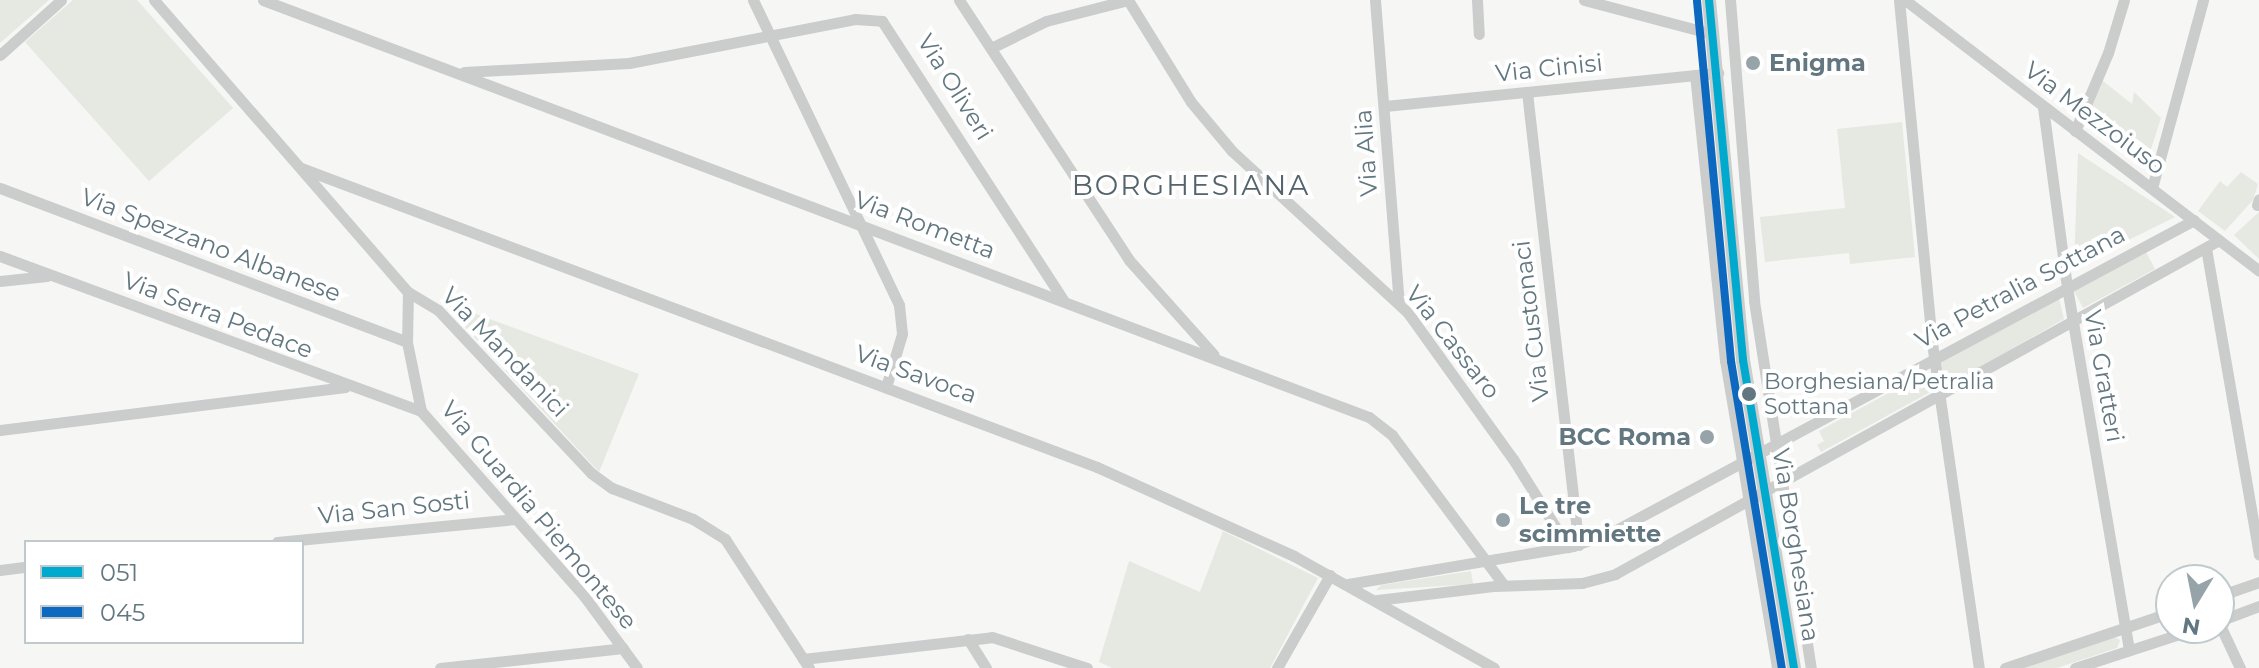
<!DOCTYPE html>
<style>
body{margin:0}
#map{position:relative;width:2259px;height:668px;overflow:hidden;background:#f6f6f5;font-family:Montserrat,sans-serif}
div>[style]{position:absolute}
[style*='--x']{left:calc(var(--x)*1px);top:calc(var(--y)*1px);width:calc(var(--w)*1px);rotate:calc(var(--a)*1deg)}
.green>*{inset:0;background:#e6e8e2}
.minor>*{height:11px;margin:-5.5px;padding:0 5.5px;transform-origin:5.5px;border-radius:5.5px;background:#cbcccc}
.tertiary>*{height:14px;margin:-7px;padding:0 7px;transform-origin:7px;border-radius:7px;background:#cbcccc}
.bus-1>*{height:8px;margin:-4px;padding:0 4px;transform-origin:4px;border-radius:4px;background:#00a9ce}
.bus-2>*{height:8px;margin:-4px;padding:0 4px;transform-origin:4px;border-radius:4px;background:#0c69bf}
.dots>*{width:22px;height:22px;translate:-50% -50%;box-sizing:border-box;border:4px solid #fff;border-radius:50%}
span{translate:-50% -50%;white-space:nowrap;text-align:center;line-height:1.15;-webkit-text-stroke:8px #fff;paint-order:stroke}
.bus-label{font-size:22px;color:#62777f}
.left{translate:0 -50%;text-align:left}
.poi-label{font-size:24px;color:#62777f;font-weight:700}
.right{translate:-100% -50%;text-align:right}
.street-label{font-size:24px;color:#62777f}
.quarter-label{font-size:28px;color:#54646a;letter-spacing:2px}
.legend{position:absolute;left:24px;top:540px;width:280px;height:104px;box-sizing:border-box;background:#fff;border:2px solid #c0c9cc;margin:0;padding:10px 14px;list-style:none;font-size:24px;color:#62777f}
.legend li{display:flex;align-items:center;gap:16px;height:40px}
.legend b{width:40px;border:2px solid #c0c9cc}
.north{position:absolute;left:2155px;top:564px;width:80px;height:80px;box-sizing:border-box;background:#fff;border:2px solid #c0c9cc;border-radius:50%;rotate:190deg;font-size:22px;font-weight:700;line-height:32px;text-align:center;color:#62777f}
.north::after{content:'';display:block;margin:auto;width:28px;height:36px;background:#96a3a8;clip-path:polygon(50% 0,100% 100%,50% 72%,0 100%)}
</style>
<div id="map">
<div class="green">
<i style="clip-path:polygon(0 0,49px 0,0 43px)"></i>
<i style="clip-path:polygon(73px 0,137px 0,233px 108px,149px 181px,25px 42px)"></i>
<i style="clip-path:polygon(2103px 81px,2132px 104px,2134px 92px,2161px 118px,2145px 168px,2090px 125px,2088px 117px)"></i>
<i style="clip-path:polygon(1902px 122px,1915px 257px,1850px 264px,1849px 253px,1765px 262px,1760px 217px,1845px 208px,1837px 129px)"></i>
<i style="clip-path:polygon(2078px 153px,2175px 217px,2074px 267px)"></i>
<i style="clip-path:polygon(2241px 172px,2258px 184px,2253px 200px,2225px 231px,2198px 211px,2220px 181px,2227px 187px)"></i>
<i style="clip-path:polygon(2259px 212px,2259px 259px,2234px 235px)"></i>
<i style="clip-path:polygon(2146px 252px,2155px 269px,2083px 308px,2074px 291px)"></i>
<i style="clip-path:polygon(2059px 298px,2064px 319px,1945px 387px,1939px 364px)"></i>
<i style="clip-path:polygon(441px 301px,639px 374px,599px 472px)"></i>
<i style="clip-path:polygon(1927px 372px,1932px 391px,1821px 452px,1817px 445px,1824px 441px,1819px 431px)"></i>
<i style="clip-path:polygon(1223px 531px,1318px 578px,1270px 668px,1112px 668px,1099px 662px,1129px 561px,1200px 592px)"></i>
<i style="clip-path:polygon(1471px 571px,1473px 584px,1376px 590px,1381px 585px)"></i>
<i style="clip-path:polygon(2114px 637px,2120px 640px,2117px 648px,2057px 668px,2024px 668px)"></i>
</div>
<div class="minor">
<i style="--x:154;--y:0;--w:387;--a:49"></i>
<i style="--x:408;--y:292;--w:35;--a:31"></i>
<i style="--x:438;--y:310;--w:224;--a:46.8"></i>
<i style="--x:591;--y:473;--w:26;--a:36"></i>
<i style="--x:612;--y:488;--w:87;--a:20.9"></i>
<i style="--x:693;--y:519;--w:38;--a:32"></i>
<i style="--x:725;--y:539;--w:154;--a:56.9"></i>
<i style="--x:263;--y:0;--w:1182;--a:20.66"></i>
<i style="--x:1369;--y:417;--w:29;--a:38"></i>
<i style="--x:1392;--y:435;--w:187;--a:53.3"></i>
<i style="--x:753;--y:0;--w:338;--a:64.4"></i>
<i style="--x:899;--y:305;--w:29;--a:84"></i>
<i style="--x:902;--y:334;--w:55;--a:106.8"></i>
<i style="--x:959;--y:0;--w:311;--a:56.8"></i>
<i style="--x:1129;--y:260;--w:127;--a:48.2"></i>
<i style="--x:1375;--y:0;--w:304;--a:85.5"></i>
<i style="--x:1477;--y:0;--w:34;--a:87"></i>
<i style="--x:1584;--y:0;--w:133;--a:14.8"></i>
<i style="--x:1730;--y:0;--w:302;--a:85.4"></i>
<i style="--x:1754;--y:301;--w:371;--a:81.2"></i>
<i style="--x:1899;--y:0;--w:345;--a:84.5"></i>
<i style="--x:1932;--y:343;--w:328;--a:81.8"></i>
<i style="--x:1905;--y:0;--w:446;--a:37.4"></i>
<i style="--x:991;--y:48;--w:61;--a:-26.1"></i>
<i style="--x:1046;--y:21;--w:85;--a:-14.4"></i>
<i style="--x:1128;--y:0;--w:120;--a:58.3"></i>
<i style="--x:1191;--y:102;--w:64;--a:50.1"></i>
<i style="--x:1232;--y:151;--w:239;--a:42.6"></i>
<i style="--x:1408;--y:313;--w:180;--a:54.3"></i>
<i style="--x:1513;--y:459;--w:104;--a:58"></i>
<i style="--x:0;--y:55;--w:82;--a:-42"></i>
<i style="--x:464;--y:72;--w:165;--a:-3.1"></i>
<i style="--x:629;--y:63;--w:230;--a:-11"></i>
<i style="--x:855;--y:19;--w:27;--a:4"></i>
<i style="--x:882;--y:21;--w:334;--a:57"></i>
<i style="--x:1695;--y:75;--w:287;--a:84"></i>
<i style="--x:1725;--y:360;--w:312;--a:80.4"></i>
<i style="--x:1527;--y:92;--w:456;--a:83.5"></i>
<i style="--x:1385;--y:106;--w:335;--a:-5.7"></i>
<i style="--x:2043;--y:107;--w:182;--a:82.4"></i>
<i style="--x:2067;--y:287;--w:368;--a:80.3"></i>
<i style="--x:2075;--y:131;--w:85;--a:-67.1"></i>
<i style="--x:2108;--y:53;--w:55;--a:-73.2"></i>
<i style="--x:301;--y:168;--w:850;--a:20.59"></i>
<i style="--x:1097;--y:467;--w:216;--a:24.3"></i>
<i style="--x:1294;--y:556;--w:229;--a:29.2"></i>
<i style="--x:0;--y:188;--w:435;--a:20.7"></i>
<i style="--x:2152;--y:188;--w:195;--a:-74.8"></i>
<i style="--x:2257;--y:205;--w:6;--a:-72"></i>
<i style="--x:2206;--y:248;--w:311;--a:80.2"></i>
<i style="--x:0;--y:256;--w:449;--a:20.2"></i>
<i style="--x:0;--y:281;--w:47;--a:-6.1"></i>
<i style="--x:408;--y:292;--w:50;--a:91.1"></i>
<i style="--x:407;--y:342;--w:70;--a:78.5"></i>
<i style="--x:421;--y:411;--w:247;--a:48.6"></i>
<i style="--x:584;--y:596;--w:89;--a:53.6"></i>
<i style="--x:0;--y:430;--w:348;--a:-7.1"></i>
<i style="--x:277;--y:542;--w:240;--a:-5.5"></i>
<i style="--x:0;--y:570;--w:26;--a:-7"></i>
<i style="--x:1348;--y:584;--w:228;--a:-9.6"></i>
<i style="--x:1573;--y:546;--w:44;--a:-20.1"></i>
<i style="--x:1614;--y:531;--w:658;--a:-28.2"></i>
<i style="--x:2219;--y:596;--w:42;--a:-19.3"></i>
<i style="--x:1377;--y:600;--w:119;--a:-6.8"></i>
<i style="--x:1495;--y:586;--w:87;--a:-2"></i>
<i style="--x:1582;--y:583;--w:34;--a:-15"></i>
<i style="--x:1615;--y:574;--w:690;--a:-28.94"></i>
<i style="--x:2219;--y:621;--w:43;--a:-20.6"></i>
<i style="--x:2219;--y:623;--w:50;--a:65"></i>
<i style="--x:968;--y:639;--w:34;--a:58"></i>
<i style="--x:803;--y:659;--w:190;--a:-6.6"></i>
<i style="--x:992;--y:637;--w:100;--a:18.1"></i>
<i style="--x:440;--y:668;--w:184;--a:-6.2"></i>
<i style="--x:1277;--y:668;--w:107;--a:-60.3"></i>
<i style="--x:2005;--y:668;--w:175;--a:-18.6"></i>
<i style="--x:2075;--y:668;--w:129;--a:-18"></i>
</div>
<div class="tertiary">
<i style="--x:1709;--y:0;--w:362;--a:84.6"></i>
<i style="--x:1743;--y:360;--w:312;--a:80.6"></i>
</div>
<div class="bus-1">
<i style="--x:1709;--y:0;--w:362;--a:84.6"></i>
<i style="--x:1743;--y:360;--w:312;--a:80.6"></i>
</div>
<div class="bus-2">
<i style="--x:1697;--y:1;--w:362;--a:84.6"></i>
<i style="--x:1731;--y:361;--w:311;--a:80.6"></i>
</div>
<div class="dots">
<i style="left:1753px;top:63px;background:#96a3a8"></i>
<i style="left:1749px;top:394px;background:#62777f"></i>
<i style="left:1707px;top:437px;background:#96a3a8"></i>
<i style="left:1503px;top:520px;background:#96a3a8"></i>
</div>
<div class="bus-label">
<span class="left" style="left:1764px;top:394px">Borghesiana/Petralia<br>Sottana</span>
</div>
<div class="poi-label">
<span class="left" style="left:1769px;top:63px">Enigma</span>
<span class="right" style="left:1691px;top:437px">BCC Roma</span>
<span class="left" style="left:1519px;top:520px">Le tre<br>scimmiette</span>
</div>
<div class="street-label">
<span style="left:1549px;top:68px;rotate:-6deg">Via Cinisi</span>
<span style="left:955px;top:87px;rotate:58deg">Via Oliveri</span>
<span style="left:2095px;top:118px;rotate:37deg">Via Mezzoiuso</span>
<span style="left:1366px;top:153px;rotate:-94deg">Via Alia</span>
<span style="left:925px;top:225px;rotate:21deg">Via Rometta</span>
<span style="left:211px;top:245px;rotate:21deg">Via Spezzano Albanese</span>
<span style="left:2020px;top:287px;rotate:-28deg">Via Petralia Sottana</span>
<span style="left:218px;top:315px;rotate:21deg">Via Serra Pedace</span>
<span style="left:1531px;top:321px;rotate:-97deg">Via Custonaci</span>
<span style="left:1453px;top:342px;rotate:52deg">Via Cassaro</span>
<span style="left:505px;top:352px;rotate:46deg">Via Mandanici</span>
<span style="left:916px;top:374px;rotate:20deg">Via Savoca</span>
<span style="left:2104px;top:376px;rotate:80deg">Via Gratteri</span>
<span style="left:394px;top:508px;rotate:-6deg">Via San Sosti</span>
<span style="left:539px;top:515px;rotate:50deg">Via Guardia Piemontese</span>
<span style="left:1796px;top:545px;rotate:81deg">Via Borghesiana</span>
</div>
<div class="quarter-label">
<span style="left:1191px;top:185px">BORGHESIANA</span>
</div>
<ul class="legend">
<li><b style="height:10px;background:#00a9ce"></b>051</li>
<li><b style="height:10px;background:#0c69bf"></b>045</li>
</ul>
<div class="north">N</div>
</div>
